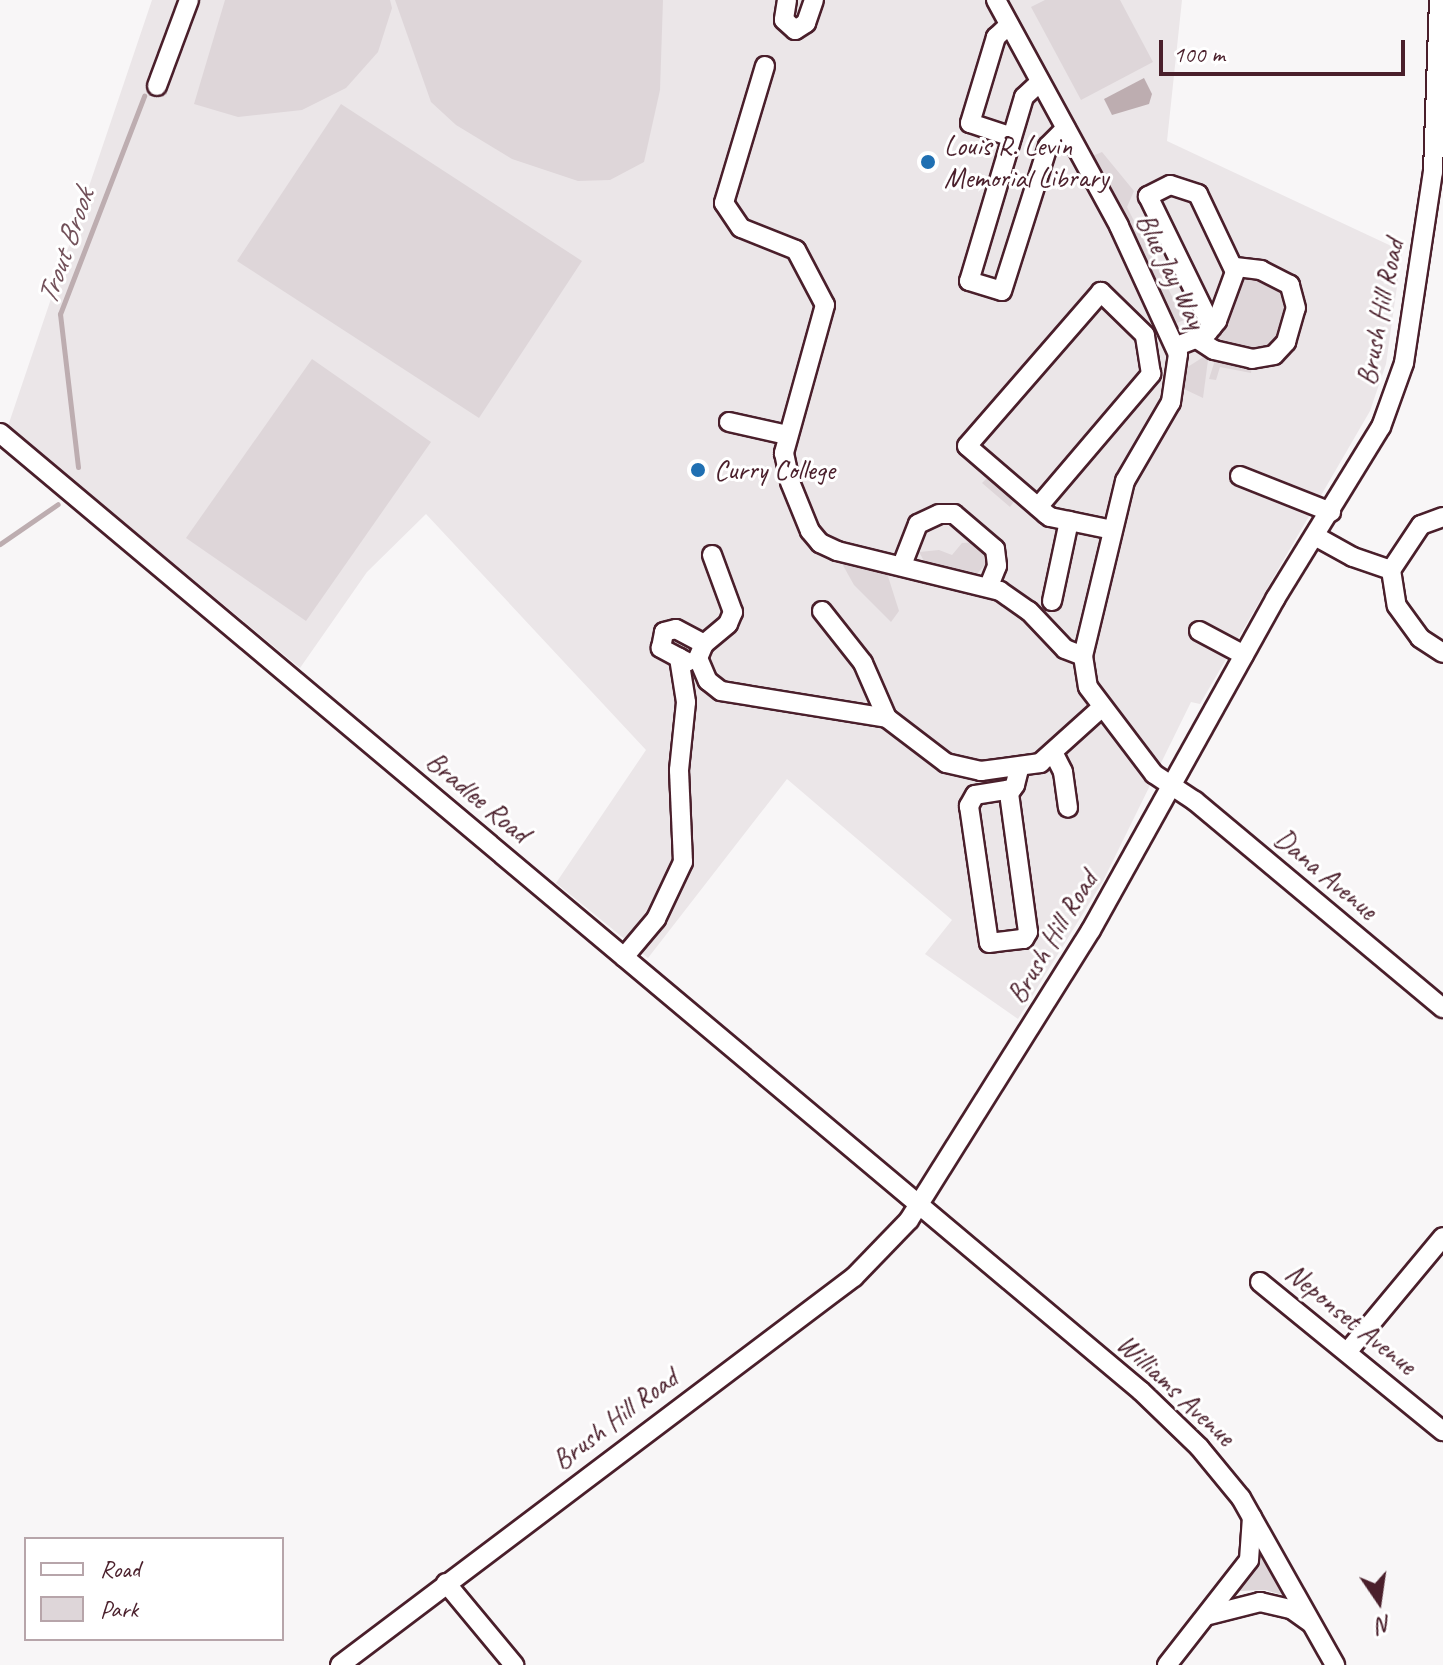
<!DOCTYPE html>
<style>
body{margin:0}
#map{position:relative;width:1443px;height:1665px;overflow:hidden;background:#f8f6f7;font-family:Caveat,sans-serif}
div>[style]{position:absolute}
[style*='--x']{left:calc(var(--x)*1px);top:calc(var(--y)*1px);width:calc(var(--w)*1px);rotate:calc(var(--a)*1deg)}
.built>*{inset:0;background:#ebe6e8}
.green>*{inset:0;background:#ded6d9}
.water>*{inset:0;background:#bdadb0}
.stream>*{height:5px;margin:-2.5px;padding:0 2.5px;transform-origin:2.5px;border-radius:2.5px;background:#bdadb0}
.roads{filter:drop-shadow(2px 0 #4a1f2b) drop-shadow(-2px 0 #4a1f2b) drop-shadow(0 2px #4a1f2b) drop-shadow(0 -2px #4a1f2b)}
.minor>*{height:18px;margin:-9px;padding:0 9px;transform-origin:9px;border-radius:9px;background:#fff}
.dots>*{width:22px;height:22px;translate:-50% -50%;box-sizing:border-box;border:4px solid #fff;border-radius:50%}
span{translate:-50% -50%;white-space:nowrap;text-align:center;line-height:1.15;-webkit-text-stroke:6px #fff;paint-order:stroke}
.poi-label{font-size:28px;color:#4a1f2b}
.left{translate:0 -50%;text-align:left}
.street-label{font-size:28px;color:#4a1f2b}
.water-label{font-size:30px;color:#72515a;font-style:italic}
.legend{position:absolute;left:24px;top:1537px;width:260px;height:104px;box-sizing:border-box;background:#fff;border:2px solid #b7a5aa;margin:0;padding:10px 14px;list-style:none;font-size:24px;color:#4a1f2b}
.legend li{display:flex;align-items:center;gap:16px;height:40px}
.legend b{width:40px;border:2px solid #b7a5aa}
.north{position:absolute;left:1339px;top:1561px;width:80px;height:80px;-webkit-text-stroke:6px #fff;paint-order:stroke;rotate:167deg;font-size:22px;font-weight:700;line-height:32px;text-align:center;color:#4a1f2b}
.north::after{content:'';display:block;margin:auto;width:28px;height:36px;background:#4a1f2b;clip-path:polygon(50% 0,100% 100%,50% 72%,0 100%)}
.scale{position:absolute;left:1159px;top:40px;width:246px;height:36px;box-sizing:border-box;border:4px solid #4a1f2b;border-top:0;padding-left:10px;font-size:24px;line-height:28px;white-space:nowrap;color:#4a1f2b;-webkit-text-stroke:6px #fff;paint-order:stroke}
</style>
<div id="map">
<div class="built">
<i style="clip-path:polygon(152px 0,1182px 0,1167px 141px,1402px 251px,1386px 364px,1370px 411px,1200px 704px,1191px 702px,1103px 881px,1018px 1019px,925px 954px,952px 920px,787px 779px,648px 958px,556px 883px,646px 750px,426px 514px,367px 572px,300px 668px,8px 426px)"></i>
</div>
<div class="green">
<i style="clip-path:polygon(225px 0,390px 0,392px 8px,378px 52px,346px 88px,302px 110px,238px 117px,194px 104px)"></i>
<i style="clip-path:polygon(395px 0,663px 0,660px 90px,644px 162px,610px 180px,578px 181px,512px 159px,456px 125px,431px 102px)"></i>
<i style="clip-path:polygon(1045px 0,1120px 0,1153px 62px,1081px 100px,1031px 7px)"></i>
<i style="clip-path:polygon(341px 104px,582px 261px,479px 418px,237px 261px)"></i>
<i style="clip-path:polygon(1102px 152px,1134px 191px,1127px 207px,1184px 320px,1177px 323px,1090px 157px)"></i>
<i style="clip-path:polygon(1256px 274px,1286px 293px,1289px 301px,1281px 334px,1260px 353px,1219px 344px,1216px 336px,1227px 325px,1244px 278px)"></i>
<i style="clip-path:polygon(1205px 356px,1208px 360px,1203px 398px,1184px 389px,1186px 368px)"></i>
<i style="clip-path:polygon(1216px 357px,1252px 366px,1251px 373px,1220px 367px,1216px 380px,1209px 379px)"></i>
<i style="clip-path:polygon(312px 359px,431px 442px,306px 621px,186px 538px)"></i>
<i style="clip-path:polygon(988px 477px,1015px 500px,1010px 507px,982px 483px)"></i>
<i style="clip-path:polygon(977px 542px,988px 561px,977px 574px,924px 561px,919px 552px,939px 550px,952px 555px,962px 543px)"></i>
<i style="clip-path:polygon(840px 560px,886px 570px,899px 611px,891px 622px,854px 585px)"></i>
<i style="clip-path:polygon(1262px 1551px,1290px 1597px,1265px 1590px,1239px 1591px)"></i>
</div>
<div class="water">
<i style="clip-path:polygon(1144px 78px,1152px 94px,1149px 104px,1112px 115px,1104px 99px)"></i>
</div>
<div class="stream">
<i style="--x:78;--y:467;--w:154;--a:-96.7"></i>
<i style="--x:60;--y:314;--w:234;--a:-68.9"></i>
<i style="--x:0;--y:544;--w:70;--a:-34.6"></i>
</div>
<div class="roads">
<div class="minor">
<i style="--x:787;--y:0;--w:20;--a:99"></i>
<i style="--x:784;--y:20;--w:15;--a:42"></i>
<i style="--x:795;--y:30;--w:13;--a:-32"></i>
<i style="--x:806;--y:23;--w:24;--a:-71"></i>
<i style="--x:996;--y:0;--w:257;--a:61.4"></i>
<i style="--x:1119;--y:226;--w:141;--a:65.3"></i>
<i style="--x:1178;--y:354;--w:49;--a:98.3"></i>
<i style="--x:1171;--y:402;--w:91;--a:120.2"></i>
<i style="--x:1125;--y:481;--w:180;--a:103.5"></i>
<i style="--x:1083;--y:656;--w:31;--a:81"></i>
<i style="--x:1088;--y:687;--w:109;--a:52.8"></i>
<i style="--x:1154;--y:774;--w:49;--a:33.4"></i>
<i style="--x:1195;--y:801;--w:323;--a:39.9"></i>
<i style="--x:1009;--y:25;--w:18;--a:137"></i>
<i style="--x:996;--y:37;--w:90;--a:106.8"></i>
<i style="--x:970;--y:123;--w:44;--a:18.4"></i>
<i style="--x:765;--y:66;--w:143;--a:106.7"></i>
<i style="--x:724;--y:203;--w:30;--a:56"></i>
<i style="--x:741;--y:228;--w:59;--a:21.8"></i>
<i style="--x:796;--y:250;--w:62;--a:62.2"></i>
<i style="--x:825;--y:305;--w:154;--a:105.5"></i>
<i style="--x:784;--y:453;--w:30;--a:78"></i>
<i style="--x:790;--y:482;--w:53;--a:67.8"></i>
<i style="--x:810;--y:531;--w:16;--a:50"></i>
<i style="--x:820;--y:543;--w:19;--a:25"></i>
<i style="--x:837;--y:551;--w:168;--a:13.8"></i>
<i style="--x:1000;--y:591;--w:35;--a:35"></i>
<i style="--x:1029;--y:611;--w:52;--a:46.5"></i>
<i style="--x:1065;--y:649;--w:19;--a:21"></i>
<i style="--x:1040;--y:82;--w:22;--a:137"></i>
<i style="--x:1024;--y:97;--w:192;--a:106.6"></i>
<i style="--x:969;--y:281;--w:34;--a:17"></i>
<i style="--x:1002;--y:291;--w:152;--a:-72.4"></i>
<i style="--x:1048;--y:146;--w:25;--a:-45"></i>
<i style="--x:157;--y:86;--w:92;--a:-69.6"></i>
<i style="--x:1197;--y:339;--w:20;--a:33"></i>
<i style="--x:1214;--y:350;--w:39;--a:13"></i>
<i style="--x:1252;--y:359;--w:22;--a:-10"></i>
<i style="--x:1274;--y:355;--w:18;--a:-47"></i>
<i style="--x:1286;--y:342;--w:35;--a:-74"></i>
<i style="--x:1296;--y:308;--w:24;--a:-105"></i>
<i style="--x:1290;--y:285;--w:33;--a:-153"></i>
<i style="--x:1261;--y:270;--w:26;--a:-173"></i>
<i style="--x:1177;--y:346;--w:28;--a:-21"></i>
<i style="--x:1203;--y:336;--w:6;--a:-39"></i>
<i style="--x:1208;--y:332;--w:6;--a:-51"></i>
<i style="--x:1212;--y:327;--w:8;--a:-50"></i>
<i style="--x:1217;--y:321;--w:52;--a:-69.8"></i>
<i style="--x:1235;--y:272;--w:86;--a:-115.4"></i>
<i style="--x:1198;--y:194;--w:29;--a:-162"></i>
<i style="--x:1170;--y:185;--w:25;--a:153"></i>
<i style="--x:1148;--y:196;--w:146;--a:64"></i>
<i style="--x:729;--y:422;--w:59;--a:12.6"></i>
<i style="--x:0;--y:433;--w:1490;--a:40.02"></i>
<i style="--x:1141;--y:1391;--w:81;--a:44"></i>
<i style="--x:1199;--y:1447;--w:66;--a:50.5"></i>
<i style="--x:1241;--y:1498;--w:192;--a:60.6"></i>
<i style="--x:1240;--y:476;--w:98;--a:21.6"></i>
<i style="--x:1038;--y:507;--w:175;--a:-49.6"></i>
<i style="--x:1151;--y:374;--w:39;--a:-99"></i>
<i style="--x:1145;--y:335;--w:62;--a:-135.7"></i>
<i style="--x:1101;--y:292;--w:204;--a:131"></i>
<i style="--x:967;--y:446;--w:104;--a:40.7"></i>
<i style="--x:1046;--y:514;--w:5;--a:37"></i>
<i style="--x:1050;--y:517;--w:64;--a:11.7"></i>
<i style="--x:1443;--y:517;--w:23;--a:160"></i>
<i style="--x:1421;--y:525;--w:54;--a:123.7"></i>
<i style="--x:1391;--y:570;--w:36;--a:81"></i>
<i style="--x:1397;--y:606;--w:39;--a:54"></i>
<i style="--x:1420;--y:638;--w:27;--a:33"></i>
<i style="--x:1315;--y:536;--w:43;--a:28.9"></i>
<i style="--x:1353;--y:557;--w:40;--a:18.9"></i>
<i style="--x:712;--y:555;--w:61;--a:69.8"></i>
<i style="--x:733;--y:612;--w:13;--a:113"></i>
<i style="--x:728;--y:624;--w:31;--a:140"></i>
<i style="--x:704;--y:644;--w:15;--a:113"></i>
<i style="--x:698;--y:658;--w:25;--a:67"></i>
<i style="--x:708;--y:681;--w:16;--a:38"></i>
<i style="--x:721;--y:691;--w:168;--a:9.2"></i>
<i style="--x:887;--y:718;--w:74;--a:37.3"></i>
<i style="--x:946;--y:763;--w:36;--a:13"></i>
<i style="--x:981;--y:771;--w:60;--a:-7.7"></i>
<i style="--x:1040;--y:763;--w:82;--a:-42"></i>
<i style="--x:902;--y:565;--w:44;--a:-68.7"></i>
<i style="--x:918;--y:524;--w:23;--a:-25"></i>
<i style="--x:939;--y:514;--w:15;--a:0"></i>
<i style="--x:954;--y:514;--w:54;--a:40.5"></i>
<i style="--x:995;--y:549;--w:17;--a:83"></i>
<i style="--x:997;--y:566;--w:22;--a:112"></i>
<i style="--x:1052;--y:601;--w:82;--a:-78"></i>
<i style="--x:822;--y:611;--w:66;--a:51.7"></i>
<i style="--x:863;--y:663;--w:60;--a:66.4"></i>
<i style="--x:1199;--y:631;--w:51;--a:28.1"></i>
<i style="--x:687;--y:662;--w:30;--a:-152"></i>
<i style="--x:661;--y:648;--w:16;--a:-79"></i>
<i style="--x:664;--y:632;--w:12;--a:-14"></i>
<i style="--x:676;--y:629;--w:32;--a:28"></i>
<i style="--x:1054;--y:754;--w:20;--a:63"></i>
<i style="--x:1063;--y:772;--w:36;--a:82"></i>
<i style="--x:1012;--y:789;--w:37;--a:171"></i>
<i style="--x:975;--y:795;--w:13;--a:119"></i>
<i style="--x:969;--y:806;--w:138;--a:81.7"></i>
<i style="--x:989;--y:943;--w:35;--a:-7"></i>
<i style="--x:1024;--y:939;--w:8;--a:-60"></i>
<i style="--x:1028;--y:932;--w:140;--a:-97.8"></i>
<i style="--x:1009;--y:793;--w:10;--a:-53"></i>
<i style="--x:1015;--y:785;--w:16;--a:-76"></i>
<i style="--x:624;--y:957;--w:50;--a:-49.9"></i>
<i style="--x:656;--y:919;--w:63;--a:-64.7"></i>
<i style="--x:683;--y:862;--w:92;--a:-92.5"></i>
<i style="--x:679;--y:770;--w:68;--a:-84.1"></i>
<i style="--x:686;--y:702;--w:45;--a:-99"></i>
<i style="--x:1260;--y:1282;--w:236;--a:39.2"></i>
<i style="--x:1348;--y:1351;--w:148;--a:-50.2"></i>
<i style="--x:446;--y:1583;--w:107;--a:50.3"></i>
<i style="--x:1209;--y:1615;--w:53;--a:-14.3"></i>
<i style="--x:1260;--y:1602;--w:32;--a:13"></i>
<i style="--x:1291;--y:1609;--w:24;--a:35"></i>
<i style="--x:340;--y:1665;--w:644;--a:-37.05"></i>
<i style="--x:854;--y:1277;--w:79;--a:-46"></i>
<i style="--x:909;--y:1220;--w:342;--a:-57.9"></i>
<i style="--x:1091;--y:930;--w:379;--a:-60.9"></i>
<i style="--x:1275;--y:599;--w:202;--a:-58.4"></i>
<i style="--x:1381;--y:427;--w:68;--a:-70.2"></i>
<i style="--x:1404;--y:363;--w:193;--a:-81.4"></i>
<i style="--x:1433;--y:172;--w:172;--a:-88"></i>
<i style="--x:1167;--y:1665;--w:133;--a:-52"></i>
<i style="--x:1249;--y:1560;--w:43;--a:-86"></i>
</div>
</div>
<div class="dots">
<i style="left:928px;top:162px;background:#1f6fb2"></i>
<i style="left:698px;top:470px;background:#1f6fb2"></i>
</div>
<div class="poi-label">
<span class="left" style="left:944px;top:162px">Louis R. Levin<br>Memorial Library</span>
<span class="left" style="left:714px;top:470px">Curry College</span>
</div>
<div class="street-label">
<span style="left:1171px;top:271px;rotate:64deg">Blue Jay Way</span>
<span style="left:1380px;top:312px;rotate:-79deg">Brush Hill Road</span>
<span style="left:478px;top:797px;rotate:40deg">Bradlee Road</span>
<span style="left:1326px;top:874px;rotate:40deg">Dana Avenue</span>
<span style="left:1052px;top:937px;rotate:-59deg">Brush Hill Road</span>
<span style="left:1351px;top:1319px;rotate:39deg">Neponset Avenue</span>
<span style="left:1176px;top:1390px;rotate:43deg">Williams Avenue</span>
<span style="left:615px;top:1419px;rotate:-37deg">Brush Hill Road</span>
</div>
<div class="water-label">
<span style="left:65px;top:247px;rotate:-71deg">Trout Brook</span>
</div>
<ul class="legend">
<li><b style="height:10px;background:#fff"></b>Road</li>
<li><b style="height:22px;background:#ded6d9"></b>Park</li>
</ul>
<div class="north">N</div>
<div class="scale">100 m</div>
</div>
